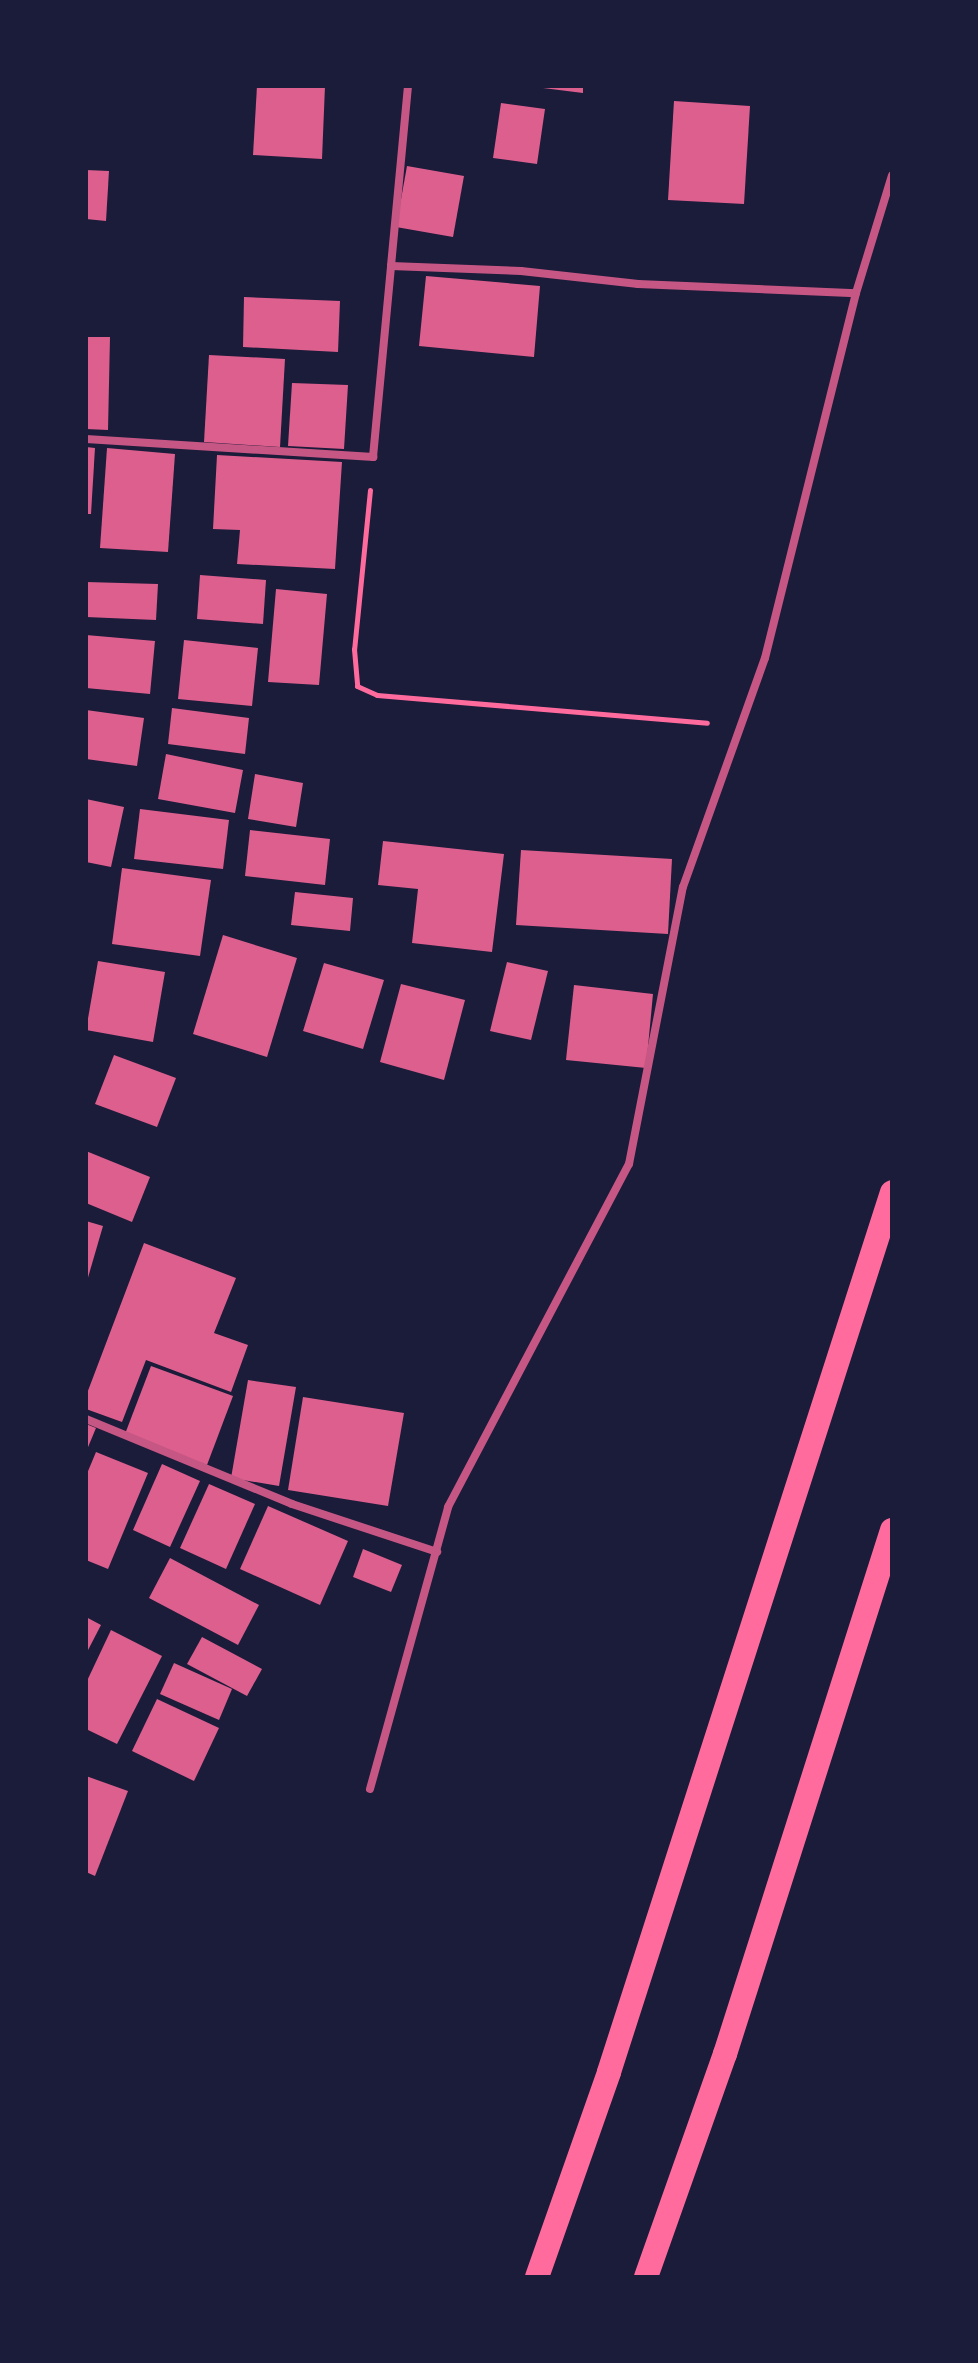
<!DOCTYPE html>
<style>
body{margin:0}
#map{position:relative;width:978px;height:2363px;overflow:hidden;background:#1b1b3a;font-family:Georgia,serif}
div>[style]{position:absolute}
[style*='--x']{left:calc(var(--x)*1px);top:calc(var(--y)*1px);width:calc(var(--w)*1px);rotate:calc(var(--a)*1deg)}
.building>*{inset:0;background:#dd5f8e}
.path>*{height:5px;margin:-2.5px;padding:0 2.5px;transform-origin:2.5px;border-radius:2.5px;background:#ff6b9d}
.minor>*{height:8px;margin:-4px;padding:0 4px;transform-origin:4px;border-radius:4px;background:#c65784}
.motorway>*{height:24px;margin:-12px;padding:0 12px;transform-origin:12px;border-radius:12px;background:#ff6b9d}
span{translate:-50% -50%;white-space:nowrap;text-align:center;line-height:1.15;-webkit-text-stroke:6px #1b1b3a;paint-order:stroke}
.frame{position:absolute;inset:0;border:88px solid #1b1b3a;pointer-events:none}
</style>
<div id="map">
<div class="building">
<i style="clip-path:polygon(257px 86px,325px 86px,322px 159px,253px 155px)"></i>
<i style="clip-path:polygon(527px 86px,583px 86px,583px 93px)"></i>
<i style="clip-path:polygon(674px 101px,750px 106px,744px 204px,668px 200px)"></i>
<i style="clip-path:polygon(501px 103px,545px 109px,537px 164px,493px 158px)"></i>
<i style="clip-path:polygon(407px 166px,464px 176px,453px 237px,396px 227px)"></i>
<i style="clip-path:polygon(86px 170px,109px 171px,106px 221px,86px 219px)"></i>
<i style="clip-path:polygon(426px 276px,540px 286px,534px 357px,419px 346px)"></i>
<i style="clip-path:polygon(244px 297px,340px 301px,338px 352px,243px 347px)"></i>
<i style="clip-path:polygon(86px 337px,110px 337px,108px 430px,86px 429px)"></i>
<i style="clip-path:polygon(209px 355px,285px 359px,280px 447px,204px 442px)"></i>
<i style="clip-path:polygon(292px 383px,348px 385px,344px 449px,288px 446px)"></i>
<i style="clip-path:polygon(86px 447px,95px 448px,91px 514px,86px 514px)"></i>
<i style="clip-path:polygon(107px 448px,175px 454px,168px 552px,100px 548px)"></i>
<i style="clip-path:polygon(217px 455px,342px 462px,335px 569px,237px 564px,240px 530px,213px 529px)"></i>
<i style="clip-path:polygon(200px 575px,266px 580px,263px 624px,197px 619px)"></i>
<i style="clip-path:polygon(86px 582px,158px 584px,156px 620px,86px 617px)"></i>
<i style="clip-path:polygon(276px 589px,327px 594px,319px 685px,268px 682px)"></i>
<i style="clip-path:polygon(86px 635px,155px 641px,150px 694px,86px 688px)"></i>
<i style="clip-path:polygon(184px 640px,258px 648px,252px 706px,178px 699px)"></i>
<i style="clip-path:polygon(172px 708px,249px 718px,245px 754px,168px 744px)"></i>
<i style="clip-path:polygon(86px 710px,144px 718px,137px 766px,86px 759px)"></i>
<i style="clip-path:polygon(166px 754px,243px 770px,235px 813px,158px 799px)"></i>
<i style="clip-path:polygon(255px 774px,303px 783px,296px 827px,248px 819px)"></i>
<i style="clip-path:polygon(86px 799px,124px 807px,111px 867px,86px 862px)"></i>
<i style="clip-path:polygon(140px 809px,229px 820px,223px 869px,134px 859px)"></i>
<i style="clip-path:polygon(250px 830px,330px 839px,325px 885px,245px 876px)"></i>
<i style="clip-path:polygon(383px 841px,504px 854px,492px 952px,412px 943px,418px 889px,378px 885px)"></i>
<i style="clip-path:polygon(521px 850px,672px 859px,668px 934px,516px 925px)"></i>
<i style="clip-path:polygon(122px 868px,211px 880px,200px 956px,112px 944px)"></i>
<i style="clip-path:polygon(295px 892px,353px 898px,350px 931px,291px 925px)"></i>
<i style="clip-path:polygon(223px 935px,297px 958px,267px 1057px,193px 1034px)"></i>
<i style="clip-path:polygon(98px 961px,165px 972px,153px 1042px,86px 1030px)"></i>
<i style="clip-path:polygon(507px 962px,548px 971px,531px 1040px,490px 1031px)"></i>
<i style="clip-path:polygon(324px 963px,384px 980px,363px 1049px,303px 1031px)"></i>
<i style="clip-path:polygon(401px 984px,465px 1000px,444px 1080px,380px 1062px)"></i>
<i style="clip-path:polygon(574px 985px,653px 994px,646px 1068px,566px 1060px)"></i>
<i style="clip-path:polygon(114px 1055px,176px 1078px,157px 1127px,95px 1104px)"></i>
<i style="clip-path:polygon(86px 1151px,150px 1177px,132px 1222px,86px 1203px)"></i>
<i style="clip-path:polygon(86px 1221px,103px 1226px,87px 1281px,86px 1281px)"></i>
<i style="clip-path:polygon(144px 1243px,236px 1278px,214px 1333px,248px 1345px,231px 1392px,146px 1360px,122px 1422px,86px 1409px,86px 1396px)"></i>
<i style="clip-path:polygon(151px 1366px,233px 1396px,207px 1465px,125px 1434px)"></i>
<i style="clip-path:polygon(248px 1380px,296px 1387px,279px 1486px,231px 1478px)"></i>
<i style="clip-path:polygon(303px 1397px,404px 1413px,388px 1506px,288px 1490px)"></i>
<i style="clip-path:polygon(86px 1424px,96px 1428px,86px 1452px)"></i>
<i style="clip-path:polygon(96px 1452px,148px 1473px,108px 1569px,86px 1560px,86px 1476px)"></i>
<i style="clip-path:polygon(162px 1464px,200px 1481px,170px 1547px,133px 1530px)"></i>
<i style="clip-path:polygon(209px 1484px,255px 1504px,226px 1569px,180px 1548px)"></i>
<i style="clip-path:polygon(268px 1506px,348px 1541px,320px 1605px,240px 1569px)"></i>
<i style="clip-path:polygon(363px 1549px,402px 1565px,391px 1592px,353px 1577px)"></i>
<i style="clip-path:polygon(170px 1558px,259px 1605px,238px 1645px,149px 1598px)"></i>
<i style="clip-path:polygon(86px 1617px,101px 1625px,86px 1654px)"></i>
<i style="clip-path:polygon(111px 1630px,162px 1656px,117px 1744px,86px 1729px,86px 1683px)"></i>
<i style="clip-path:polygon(202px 1637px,262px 1669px,247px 1696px,187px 1664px)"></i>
<i style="clip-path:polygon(174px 1663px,232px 1689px,219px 1720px,160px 1694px)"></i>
<i style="clip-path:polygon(157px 1699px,219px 1728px,194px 1781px,132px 1751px)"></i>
<i style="clip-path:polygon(86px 1776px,128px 1791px,95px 1876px,86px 1872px)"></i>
</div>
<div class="path">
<i style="--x:370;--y:490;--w:160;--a:95.7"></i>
<i style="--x:354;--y:649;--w:37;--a:85"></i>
<i style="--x:357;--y:686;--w:22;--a:24"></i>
<i style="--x:377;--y:695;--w:331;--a:4.8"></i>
</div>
<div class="minor">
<i style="--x:408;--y:86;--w:181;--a:95.4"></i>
<i style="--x:391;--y:266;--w:130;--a:2.2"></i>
<i style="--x:521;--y:271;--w:118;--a:6.3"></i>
<i style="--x:638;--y:284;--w:218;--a:2.4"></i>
<i style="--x:86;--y:439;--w:288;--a:3.6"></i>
<i style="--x:373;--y:457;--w:192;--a:-84.6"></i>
<i style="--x:86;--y:1419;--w:223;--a:22.4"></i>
<i style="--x:292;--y:1504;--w:153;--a:18.3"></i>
<i style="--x:370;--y:1789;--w:293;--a:-74.5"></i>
<i style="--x:448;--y:1507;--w:388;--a:-62.2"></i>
<i style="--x:629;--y:1164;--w:282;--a:-79"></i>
<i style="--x:683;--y:887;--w:243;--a:-70.3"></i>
<i style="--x:765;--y:658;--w:376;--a:-76"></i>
<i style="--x:856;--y:293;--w:123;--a:-73"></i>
</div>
<div class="motorway">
<i style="--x:537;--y:2277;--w:217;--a:-70.6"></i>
<i style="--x:609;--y:2072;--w:924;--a:-72.17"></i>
<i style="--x:646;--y:2277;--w:237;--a:-70.5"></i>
<i style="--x:725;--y:2054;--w:550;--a:-72.32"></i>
</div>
<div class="frame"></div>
</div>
